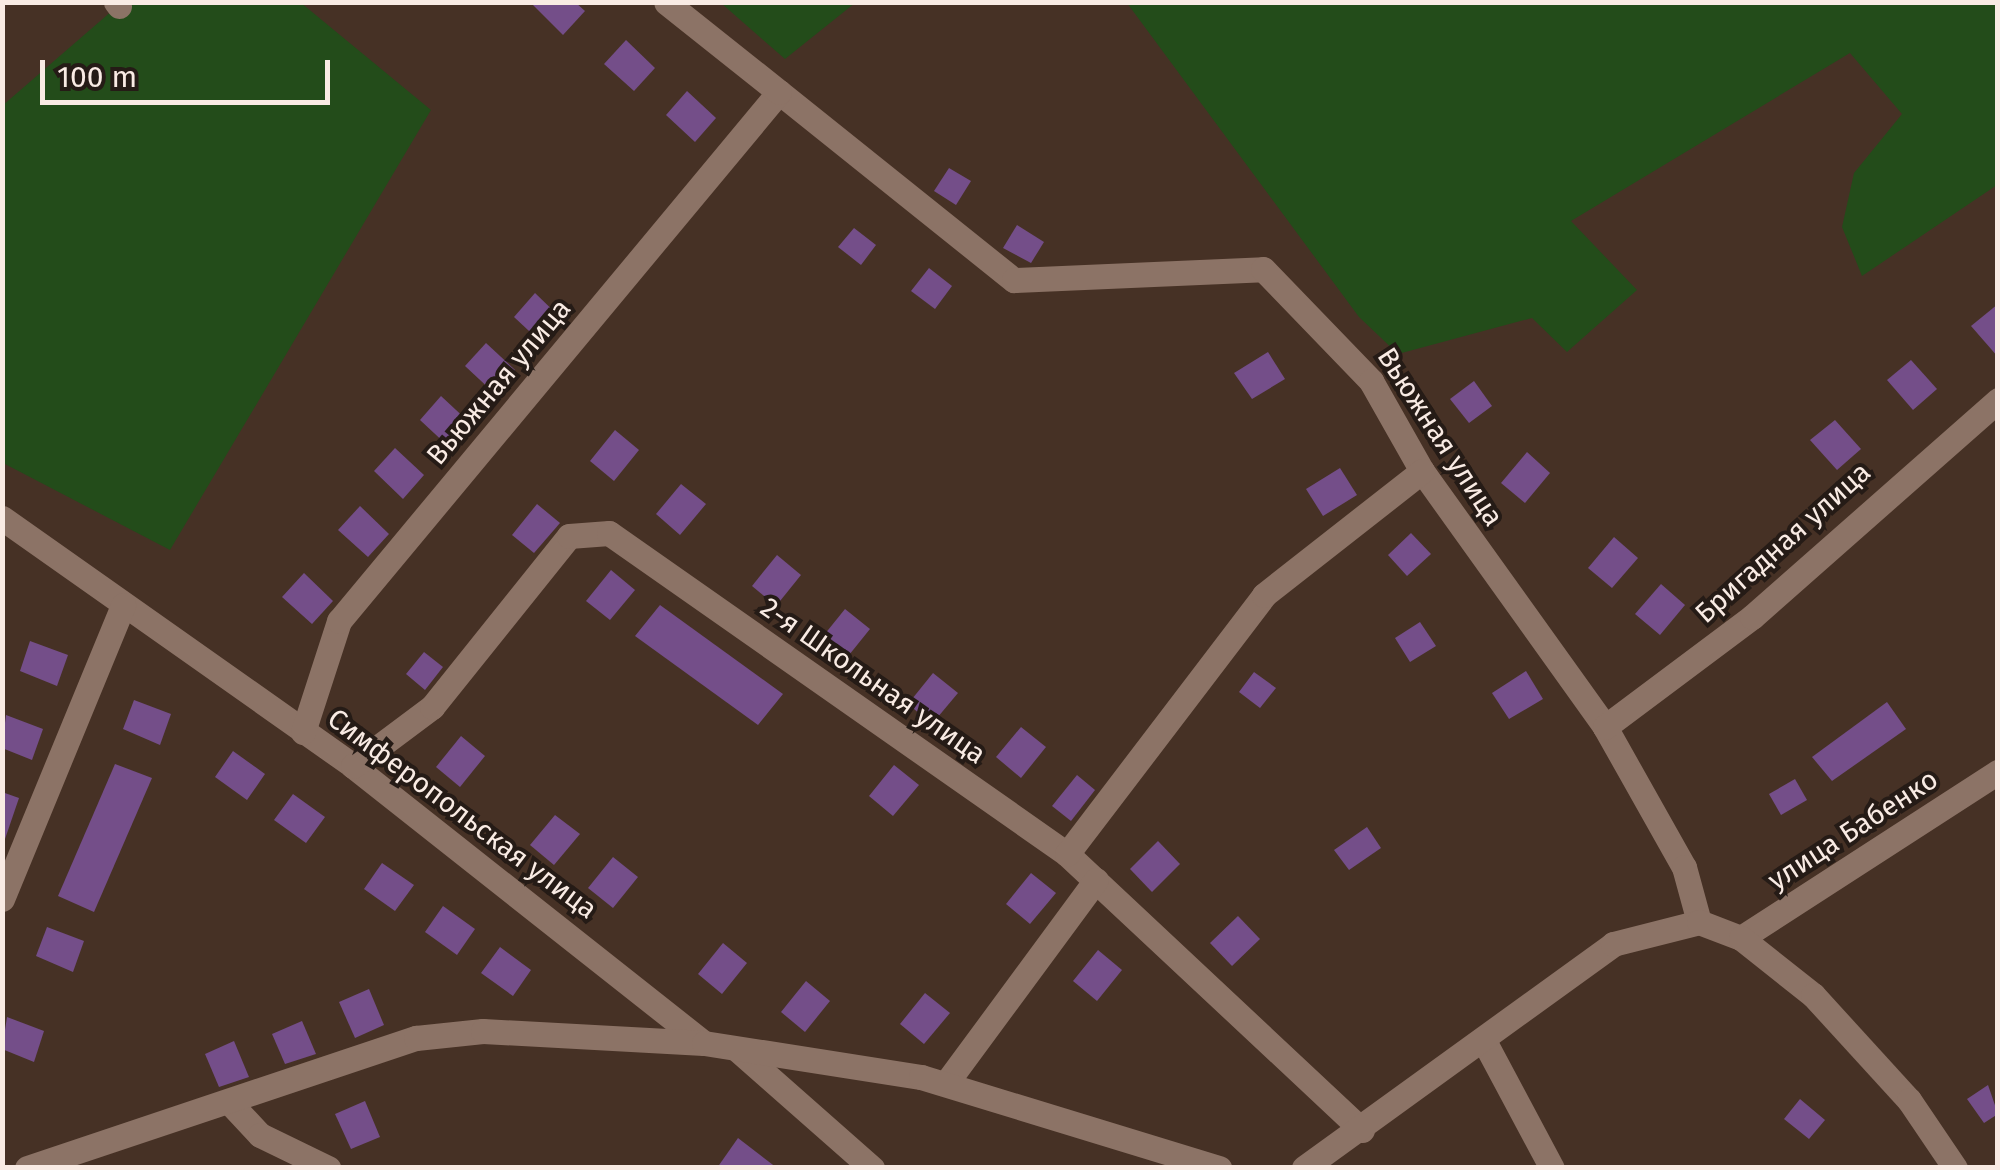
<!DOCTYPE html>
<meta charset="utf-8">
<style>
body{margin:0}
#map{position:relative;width:2000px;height:1170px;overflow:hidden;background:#463125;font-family:"Fira Sans",sans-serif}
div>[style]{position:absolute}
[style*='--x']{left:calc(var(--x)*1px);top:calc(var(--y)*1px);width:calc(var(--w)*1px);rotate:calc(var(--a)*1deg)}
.green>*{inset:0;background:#234c1a}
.building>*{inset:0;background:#744e89}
.minor>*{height:25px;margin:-12.5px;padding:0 12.5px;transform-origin:12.5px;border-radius:12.5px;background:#8c7366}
span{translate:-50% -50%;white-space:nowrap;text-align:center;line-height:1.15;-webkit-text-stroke:8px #251b16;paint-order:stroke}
.street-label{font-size:28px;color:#f9ebe4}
.frame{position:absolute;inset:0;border:5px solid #f9ebe4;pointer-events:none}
.scale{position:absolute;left:40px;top:60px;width:290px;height:45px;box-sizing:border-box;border:5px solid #f9ebe4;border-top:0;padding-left:12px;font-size:30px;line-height:35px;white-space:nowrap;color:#f9ebe4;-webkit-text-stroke:8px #251b16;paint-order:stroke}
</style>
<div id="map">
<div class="green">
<i style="clip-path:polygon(300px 2px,431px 110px,170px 550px,3px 463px,2px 106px,121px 3px)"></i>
<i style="clip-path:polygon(721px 3px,855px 3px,785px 59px)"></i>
<i style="clip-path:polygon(1127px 3px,1997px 3px,1997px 185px,1862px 276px,1842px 227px,1854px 173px,1902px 114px,1850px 53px,1571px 221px,1637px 290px,1567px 352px,1532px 318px,1398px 354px,1359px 317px)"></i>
</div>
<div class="building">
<i style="clip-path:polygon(530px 2px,575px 2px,585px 11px,563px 35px)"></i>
<i style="clip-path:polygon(626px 40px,655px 68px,634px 91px,604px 64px)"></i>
<i style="clip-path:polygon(687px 91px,716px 118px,695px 142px,666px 115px)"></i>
<i style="clip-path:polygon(949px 168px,971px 181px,956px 205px,934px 191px)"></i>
<i style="clip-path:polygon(1017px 225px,1044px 242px,1031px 263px,1003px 248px)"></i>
<i style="clip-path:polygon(854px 228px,876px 245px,861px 265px,838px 247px)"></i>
<i style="clip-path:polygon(929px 268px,952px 286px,935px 309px,911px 291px)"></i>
<i style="clip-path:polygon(535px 293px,564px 321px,543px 344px,514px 317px)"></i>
<i style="clip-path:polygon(1998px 304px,1998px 357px,1971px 326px)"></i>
<i style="clip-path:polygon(486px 343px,515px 370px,494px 393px,465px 366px)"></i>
<i style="clip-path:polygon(1268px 352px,1285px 379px,1252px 399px,1234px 373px)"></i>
<i style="clip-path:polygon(1911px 360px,1937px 389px,1913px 410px,1887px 380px)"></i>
<i style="clip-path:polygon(1474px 381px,1492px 406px,1469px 423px,1450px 399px)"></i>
<i style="clip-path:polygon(441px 396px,470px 423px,449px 447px,420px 420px)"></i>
<i style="clip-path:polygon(1835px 420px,1861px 449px,1837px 470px,1810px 440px)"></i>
<i style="clip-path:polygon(615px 430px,639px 450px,614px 481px,590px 461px)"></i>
<i style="clip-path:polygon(395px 448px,424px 475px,403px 499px,374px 471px)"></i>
<i style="clip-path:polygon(1527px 452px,1550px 473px,1525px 503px,1501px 483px)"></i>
<i style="clip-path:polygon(1340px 468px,1357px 495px,1323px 516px,1306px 489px)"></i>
<i style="clip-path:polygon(681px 484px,706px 504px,680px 535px,656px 514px)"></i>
<i style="clip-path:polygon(537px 504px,560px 523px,534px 553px,512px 535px)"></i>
<i style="clip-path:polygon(360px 506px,389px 534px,368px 557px,338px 530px)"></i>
<i style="clip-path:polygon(1411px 533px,1431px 554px,1407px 576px,1388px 555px)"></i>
<i style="clip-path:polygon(1614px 537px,1638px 558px,1612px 588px,1588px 568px)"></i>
<i style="clip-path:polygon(777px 555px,801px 575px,776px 606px,752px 586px)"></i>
<i style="clip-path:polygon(611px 570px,635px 590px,610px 620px,586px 601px)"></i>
<i style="clip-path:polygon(304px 573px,333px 601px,312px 624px,282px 597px)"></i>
<i style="clip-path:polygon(1661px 584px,1685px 605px,1660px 635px,1635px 614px)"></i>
<i style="clip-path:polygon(660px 605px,783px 694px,758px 725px,635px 636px)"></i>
<i style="clip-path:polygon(845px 609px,870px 629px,845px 660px,820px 640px)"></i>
<i style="clip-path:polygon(1420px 622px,1436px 646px,1410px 662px,1395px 638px)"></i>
<i style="clip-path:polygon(30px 641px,68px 655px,57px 686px,20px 671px)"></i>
<i style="clip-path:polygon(424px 652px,443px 667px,425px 690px,406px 674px)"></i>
<i style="clip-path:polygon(1526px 671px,1543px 699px,1509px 719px,1492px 693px)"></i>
<i style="clip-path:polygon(1254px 672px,1276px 688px,1260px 708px,1239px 692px)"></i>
<i style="clip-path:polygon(933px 673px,958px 693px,932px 724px,908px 704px)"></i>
<i style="clip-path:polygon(134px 700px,171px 714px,160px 745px,123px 729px)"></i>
<i style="clip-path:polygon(1887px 702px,1906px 729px,1832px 781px,1812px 757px)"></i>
<i style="clip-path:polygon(6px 715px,43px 729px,32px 760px,2px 748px)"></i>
<i style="clip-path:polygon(1021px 727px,1046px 747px,1021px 778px,996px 757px)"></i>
<i style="clip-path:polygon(461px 736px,485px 756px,460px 787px,436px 767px)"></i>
<i style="clip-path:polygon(233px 751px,265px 774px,247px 800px,215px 777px)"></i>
<i style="clip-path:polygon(115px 764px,152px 778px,94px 912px,58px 896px)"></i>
<i style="clip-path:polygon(894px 765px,919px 785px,893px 816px,869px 796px)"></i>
<i style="clip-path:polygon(1077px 775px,1095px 790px,1071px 821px,1052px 806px)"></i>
<i style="clip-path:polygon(1795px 779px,1807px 800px,1781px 815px,1769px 794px)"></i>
<i style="clip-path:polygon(2px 792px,19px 798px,5px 839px,2px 838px)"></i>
<i style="clip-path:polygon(293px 794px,325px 817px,306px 843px,274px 820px)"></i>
<i style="clip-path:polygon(555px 815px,580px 834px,554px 865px,530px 845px)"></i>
<i style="clip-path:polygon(1367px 827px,1381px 848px,1349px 870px,1334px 850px)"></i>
<i style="clip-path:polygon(1158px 841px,1180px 864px,1152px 892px,1130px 869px)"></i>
<i style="clip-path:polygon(613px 857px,638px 877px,613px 908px,588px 888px)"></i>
<i style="clip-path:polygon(382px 863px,414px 885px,395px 911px,364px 889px)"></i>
<i style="clip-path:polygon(1031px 873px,1056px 893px,1030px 924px,1006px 904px)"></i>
<i style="clip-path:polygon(443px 906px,475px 929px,457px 955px,425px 932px)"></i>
<i style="clip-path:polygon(1238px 916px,1260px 939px,1232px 966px,1210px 943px)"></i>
<i style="clip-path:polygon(47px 927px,84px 941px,73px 972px,36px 956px)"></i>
<i style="clip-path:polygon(723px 943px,747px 963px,722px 994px,698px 974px)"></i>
<i style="clip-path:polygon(500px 947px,531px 970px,513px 996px,481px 973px)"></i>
<i style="clip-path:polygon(1098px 950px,1122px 970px,1097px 1001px,1073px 981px)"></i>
<i style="clip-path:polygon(806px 981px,830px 1001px,805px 1032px,781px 1012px)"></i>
<i style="clip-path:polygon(369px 989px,384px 1025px,355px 1038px,339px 1002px)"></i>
<i style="clip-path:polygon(925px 993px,950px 1013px,924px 1044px,900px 1024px)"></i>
<i style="clip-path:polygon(7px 1017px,44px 1031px,34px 1062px,2px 1049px)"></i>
<i style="clip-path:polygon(302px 1021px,316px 1054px,285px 1064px,272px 1034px)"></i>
<i style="clip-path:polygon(234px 1041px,249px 1077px,219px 1087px,205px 1054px)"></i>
<i style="clip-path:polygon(1988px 1085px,1998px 1114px,1984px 1123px,1967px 1099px)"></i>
<i style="clip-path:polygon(1800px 1099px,1825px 1120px,1809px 1139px,1784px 1119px)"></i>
<i style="clip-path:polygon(365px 1101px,380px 1137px,351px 1149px,335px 1114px)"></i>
<i style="clip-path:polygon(738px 1138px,777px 1168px,717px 1168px)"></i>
</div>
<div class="minor">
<i style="--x:116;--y:2;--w:5;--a:53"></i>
<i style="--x:779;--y:92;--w:301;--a:38.7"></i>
<i style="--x:1014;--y:280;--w:249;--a:-2.5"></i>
<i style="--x:1263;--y:269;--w:156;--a:46"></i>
<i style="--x:1371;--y:381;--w:103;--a:60.5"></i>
<i style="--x:1422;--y:471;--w:315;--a:54.4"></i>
<i style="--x:1605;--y:727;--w:161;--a:60.6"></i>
<i style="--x:1684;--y:867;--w:57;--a:74.7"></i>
<i style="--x:2;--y:518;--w:430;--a:35.2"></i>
<i style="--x:353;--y:766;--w:447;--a:38.3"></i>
<i style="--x:1605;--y:727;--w:184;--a:-36.8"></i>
<i style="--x:1752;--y:617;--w:328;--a:-41.4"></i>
<i style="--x:303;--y:732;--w:117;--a:-72"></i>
<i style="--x:339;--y:621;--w:688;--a:-50.25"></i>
<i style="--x:779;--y:92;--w:144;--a:-141.5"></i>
<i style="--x:353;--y:766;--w:99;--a:-36.8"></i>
<i style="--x:432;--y:707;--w:219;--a:-51.3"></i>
<i style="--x:569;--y:536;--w:40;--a:-4.3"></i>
<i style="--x:609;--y:533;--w:559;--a:35.03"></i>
<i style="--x:1067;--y:854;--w:404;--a:43.1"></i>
<i style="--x:1067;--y:854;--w:325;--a:-52.7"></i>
<i style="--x:1264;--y:595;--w:201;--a:-38.1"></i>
<i style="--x:2;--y:899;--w:318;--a:-67.6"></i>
<i style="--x:1741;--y:938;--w:306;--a:-32.9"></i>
<i style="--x:1483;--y:1039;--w:146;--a:61.9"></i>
<i style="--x:738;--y:1050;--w:179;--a:41.4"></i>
<i style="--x:947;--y:1082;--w:251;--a:-53.6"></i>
<i style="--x:231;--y:1104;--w:42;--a:46.9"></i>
<i style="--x:260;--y:1135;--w:76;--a:25.9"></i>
<i style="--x:27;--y:1168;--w:410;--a:-18.5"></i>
<i style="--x:416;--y:1038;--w:67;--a:-6"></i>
<i style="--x:483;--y:1031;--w:221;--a:3.1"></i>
<i style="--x:704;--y:1043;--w:220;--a:8.9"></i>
<i style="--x:921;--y:1077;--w:312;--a:17"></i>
<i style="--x:1304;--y:1168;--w:382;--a:-35.9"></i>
<i style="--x:1613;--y:944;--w:89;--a:-14.3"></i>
<i style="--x:1699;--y:922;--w:45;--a:20.9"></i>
<i style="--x:1741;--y:938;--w:92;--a:38.4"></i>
<i style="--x:1813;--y:995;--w:142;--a:47.6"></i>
<i style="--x:1909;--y:1100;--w:82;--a:55.9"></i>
</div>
<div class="street-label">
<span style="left:499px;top:382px;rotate:-50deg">Вьюжная улица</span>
<span style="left:1440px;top:437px;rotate:57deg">Вьюжная улица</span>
<span style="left:1783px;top:543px;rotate:-42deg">Бригадная улица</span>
<span style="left:873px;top:681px;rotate:35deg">2-я Школьная улица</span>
<span style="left:462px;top:814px;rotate:37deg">Симферопольская улица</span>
<span style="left:1853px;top:830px;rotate:-33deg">улица Бабенко</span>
</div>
<div class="frame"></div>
<div class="scale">100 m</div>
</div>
